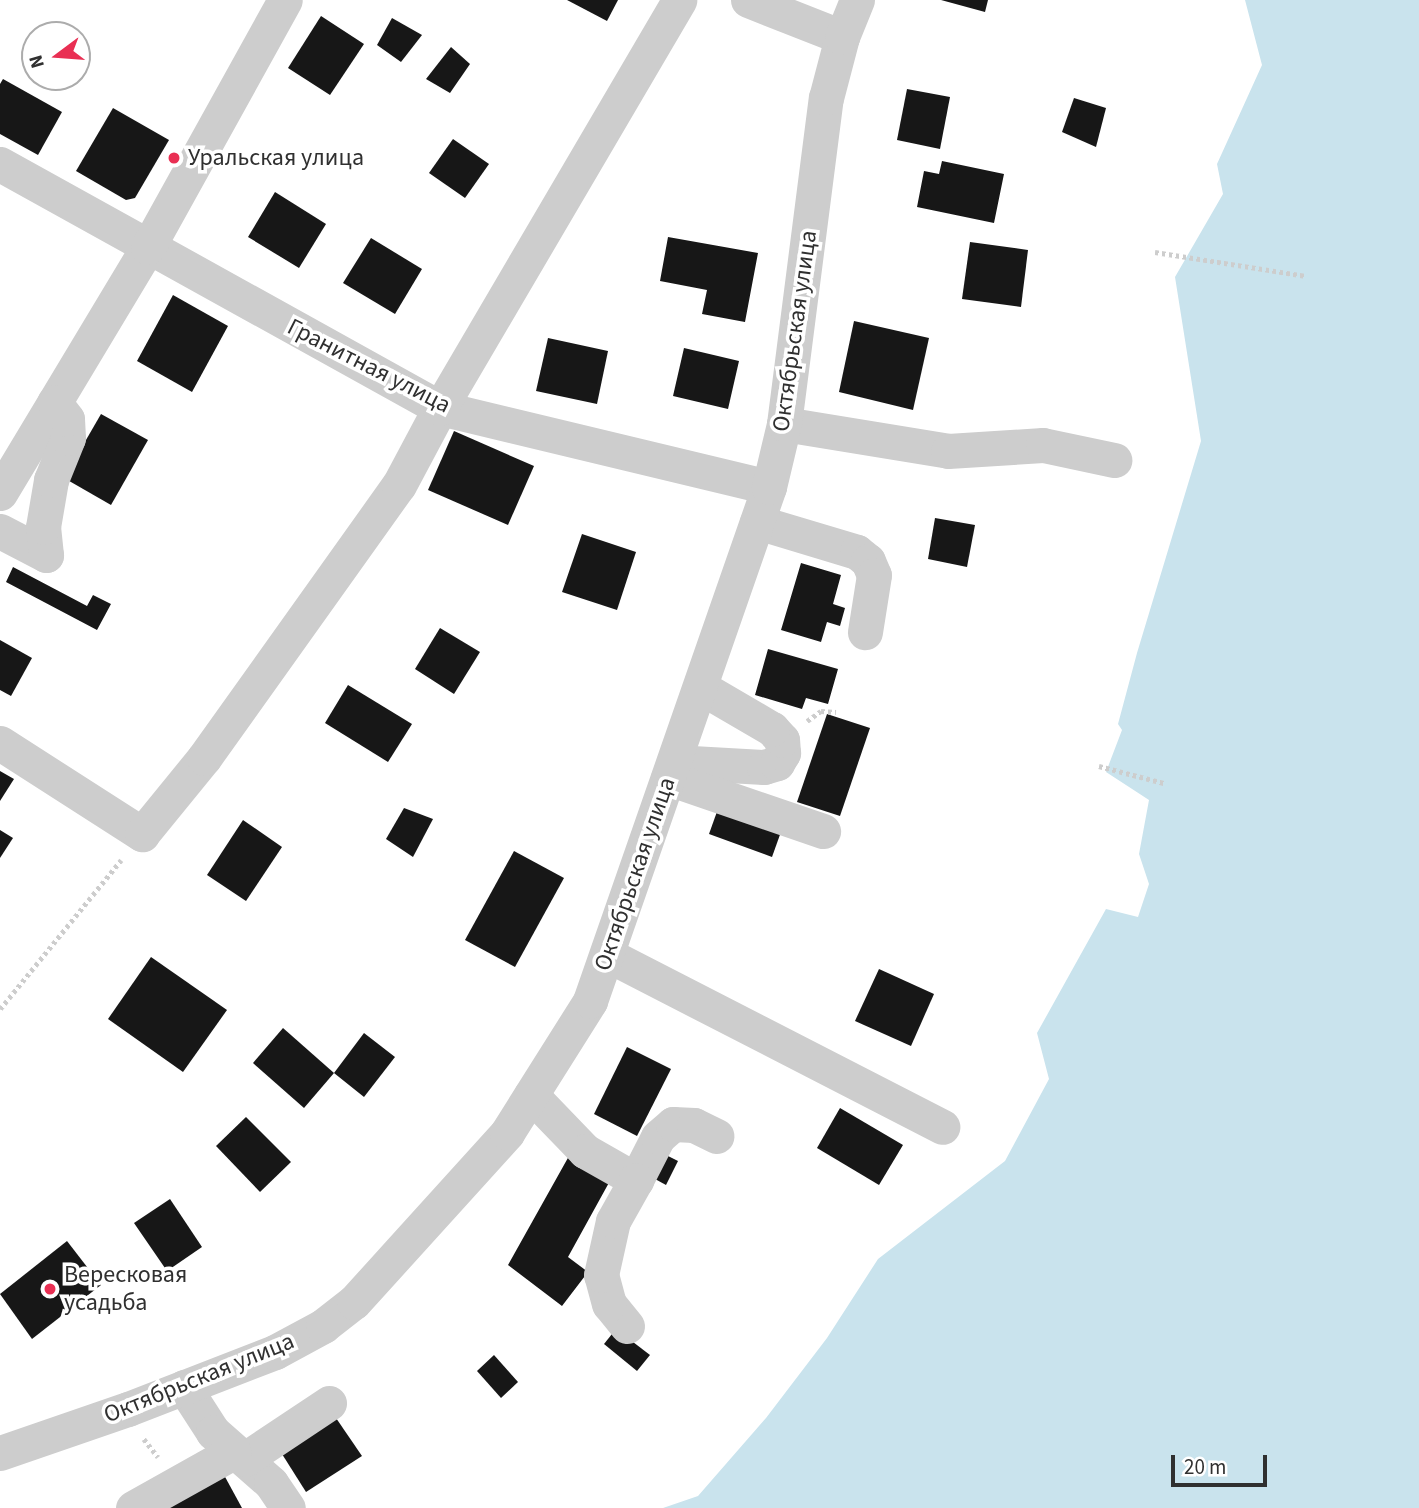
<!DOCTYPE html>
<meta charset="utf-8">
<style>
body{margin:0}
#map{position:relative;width:1419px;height:1508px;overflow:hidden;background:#fff;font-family:"Source Sans 3",sans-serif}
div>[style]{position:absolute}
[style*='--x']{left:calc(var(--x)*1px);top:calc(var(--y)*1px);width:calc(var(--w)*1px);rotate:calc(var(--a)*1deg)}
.water>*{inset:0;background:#c9e3ed}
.building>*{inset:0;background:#171717}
.path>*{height:4.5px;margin-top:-2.25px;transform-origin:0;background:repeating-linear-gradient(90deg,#cdcdcd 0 3.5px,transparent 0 7px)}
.minor>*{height:35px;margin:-17.5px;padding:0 17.5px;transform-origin:17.5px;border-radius:17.5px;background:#cdcdcd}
.dots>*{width:19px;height:19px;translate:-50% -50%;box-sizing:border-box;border:4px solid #fff;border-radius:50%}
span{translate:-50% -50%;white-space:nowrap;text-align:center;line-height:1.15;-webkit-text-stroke:7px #fff;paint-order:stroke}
.poi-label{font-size:24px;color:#303030}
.left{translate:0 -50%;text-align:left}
.street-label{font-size:24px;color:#303030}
.north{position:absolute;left:21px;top:21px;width:70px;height:70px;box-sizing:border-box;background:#fff;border:2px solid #acacac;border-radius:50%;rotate:254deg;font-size:19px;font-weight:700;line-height:28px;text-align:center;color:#303030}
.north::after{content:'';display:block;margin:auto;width:24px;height:32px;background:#e92f53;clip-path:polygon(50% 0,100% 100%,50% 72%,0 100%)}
.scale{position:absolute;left:1171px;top:1455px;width:96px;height:32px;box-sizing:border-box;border:4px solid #303030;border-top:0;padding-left:9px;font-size:21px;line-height:24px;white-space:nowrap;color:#303030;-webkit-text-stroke:5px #fff;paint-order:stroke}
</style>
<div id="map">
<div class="water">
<i style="clip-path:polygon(1245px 0,1419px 0,1419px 1508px,663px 1508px,698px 1496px,766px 1418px,827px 1338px,878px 1259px,1005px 1161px,1049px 1079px,1037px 1033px,1106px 909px,1138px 917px,1149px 884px,1139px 854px,1149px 800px,1106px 772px,1122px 730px,1118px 724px,1137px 653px,1201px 441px,1175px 277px,1223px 194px,1217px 164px,1262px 65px)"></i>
</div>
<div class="building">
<i style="clip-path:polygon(567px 0,618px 0,607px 21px)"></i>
<i style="clip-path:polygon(941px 0,988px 0,985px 12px)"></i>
<i style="clip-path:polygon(321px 16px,364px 44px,330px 95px,288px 68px)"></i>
<i style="clip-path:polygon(392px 18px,422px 35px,401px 62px,377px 45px)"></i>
<i style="clip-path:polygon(451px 47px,470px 64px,450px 93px,426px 79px)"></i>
<i style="clip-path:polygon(3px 79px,62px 112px,38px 155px,0 134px,0 84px)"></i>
<i style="clip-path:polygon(907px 89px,950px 97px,940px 149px,897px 140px)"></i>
<i style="clip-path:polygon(1074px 98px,1106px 108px,1096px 147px,1062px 132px)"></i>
<i style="clip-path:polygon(113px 108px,169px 140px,135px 198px,126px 200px,76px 171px)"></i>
<i style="clip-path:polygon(453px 139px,489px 164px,465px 198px,429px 173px)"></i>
<i style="clip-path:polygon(942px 161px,1004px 174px,994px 223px,917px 207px,924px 171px,939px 174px)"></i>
<i style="clip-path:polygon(275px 192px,326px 224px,299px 268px,248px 237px)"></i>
<i style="clip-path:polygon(668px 237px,758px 253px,745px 322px,702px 314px,707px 290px,660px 281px)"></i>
<i style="clip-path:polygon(371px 238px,422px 269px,395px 314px,343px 283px)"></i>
<i style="clip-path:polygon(970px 242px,1028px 250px,1021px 307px,962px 299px)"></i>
<i style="clip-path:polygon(173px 295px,228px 326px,192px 392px,137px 361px)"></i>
<i style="clip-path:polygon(854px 321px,929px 338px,913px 410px,839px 392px)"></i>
<i style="clip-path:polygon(548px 338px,608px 351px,597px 404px,536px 391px)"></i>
<i style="clip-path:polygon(684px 348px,739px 361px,728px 409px,673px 396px)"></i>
<i style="clip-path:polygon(101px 414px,148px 440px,111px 505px,64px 478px)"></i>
<i style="clip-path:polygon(454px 431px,534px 466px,508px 525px,428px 490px)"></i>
<i style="clip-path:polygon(935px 518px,975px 525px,967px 567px,928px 559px)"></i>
<i style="clip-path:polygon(582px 534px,636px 552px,617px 610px,562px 592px)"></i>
<i style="clip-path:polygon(801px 563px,841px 575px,833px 604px,845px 608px,840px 626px,827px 622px,821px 642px,781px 630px)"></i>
<i style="clip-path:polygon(13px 567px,87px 606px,93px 595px,111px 604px,97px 630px,6px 582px)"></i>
<i style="clip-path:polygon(440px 628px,480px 652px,454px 694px,415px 669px)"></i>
<i style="clip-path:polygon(0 640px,32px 658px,11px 696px,0 690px)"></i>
<i style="clip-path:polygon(768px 649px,838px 669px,828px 704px,806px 698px,802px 709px,755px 695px)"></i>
<i style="clip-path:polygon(348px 685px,412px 724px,388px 762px,325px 723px)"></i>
<i style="clip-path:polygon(827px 714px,870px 728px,840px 816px,797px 802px)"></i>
<i style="clip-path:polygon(0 771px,14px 779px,0 801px)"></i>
<i style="clip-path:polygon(719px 806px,782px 829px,772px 857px,709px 834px)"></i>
<i style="clip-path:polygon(404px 808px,433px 819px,413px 857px,386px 839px)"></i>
<i style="clip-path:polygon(243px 820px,282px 847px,246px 901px,207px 875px)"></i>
<i style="clip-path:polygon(0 830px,13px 838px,0 858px)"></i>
<i style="clip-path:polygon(514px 851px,564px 878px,515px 967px,465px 940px)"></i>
<i style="clip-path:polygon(151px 957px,227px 1010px,183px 1072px,108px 1019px)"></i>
<i style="clip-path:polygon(879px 969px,934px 994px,911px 1046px,855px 1021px)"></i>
<i style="clip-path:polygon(283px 1028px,334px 1073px,304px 1108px,253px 1063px)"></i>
<i style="clip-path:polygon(364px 1033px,395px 1057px,364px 1097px,334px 1073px)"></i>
<i style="clip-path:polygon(627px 1047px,671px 1069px,637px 1136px,594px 1114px)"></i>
<i style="clip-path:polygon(840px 1108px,903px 1145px,879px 1185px,817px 1148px)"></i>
<i style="clip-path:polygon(246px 1117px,291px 1162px,260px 1192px,216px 1146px)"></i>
<i style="clip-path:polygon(666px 1155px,678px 1161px,666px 1185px,655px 1179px)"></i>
<i style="clip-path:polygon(569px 1156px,611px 1179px,568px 1257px,588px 1272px,562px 1306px,508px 1265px)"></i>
<i style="clip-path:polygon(170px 1199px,202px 1247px,167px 1271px,134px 1223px)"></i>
<i style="clip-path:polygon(67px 1241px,101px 1285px,32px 1339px,0 1294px)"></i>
<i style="clip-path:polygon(616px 1329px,650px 1355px,637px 1371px,604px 1344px)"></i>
<i style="clip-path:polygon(494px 1355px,518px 1382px,501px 1398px,477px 1371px)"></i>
<i style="clip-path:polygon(336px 1418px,362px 1456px,306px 1492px,282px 1454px)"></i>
<i style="clip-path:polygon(224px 1475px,242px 1508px,164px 1508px)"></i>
</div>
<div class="path">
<i style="--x:1155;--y:252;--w:153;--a:9"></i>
<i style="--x:807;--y:721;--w:17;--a:-36"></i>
<i style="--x:821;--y:711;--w:15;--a:4"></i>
<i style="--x:1099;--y:766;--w:67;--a:14.7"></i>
<i style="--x:0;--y:1009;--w:192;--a:-50.9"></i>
<i style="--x:144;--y:1439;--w:23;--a:52"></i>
</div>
<div class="minor">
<i style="--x:748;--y:0;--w:101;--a:21.5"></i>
<i style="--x:0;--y:164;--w:503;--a:29.01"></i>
<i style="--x:440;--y:408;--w:338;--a:13.5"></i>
<i style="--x:784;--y:424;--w:166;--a:9.3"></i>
<i style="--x:948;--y:451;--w:95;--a:-3.6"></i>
<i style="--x:1043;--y:445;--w:73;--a:11.9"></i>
<i style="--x:0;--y:493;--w:287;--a:-59"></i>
<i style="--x:148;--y:247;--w:282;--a:-61"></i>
<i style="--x:757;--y:522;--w:104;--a:16.7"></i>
<i style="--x:857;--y:552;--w:14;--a:39"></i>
<i style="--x:868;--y:561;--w:15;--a:67"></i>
<i style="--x:874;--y:575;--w:58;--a:99"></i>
<i style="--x:0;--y:531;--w:52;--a:27.6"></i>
<i style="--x:46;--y:555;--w:28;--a:-96"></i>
<i style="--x:43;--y:527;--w:48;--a:-80.3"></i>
<i style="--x:51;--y:480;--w:45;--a:-68"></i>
<i style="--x:68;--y:438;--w:19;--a:-93"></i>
<i style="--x:67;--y:419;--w:21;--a:-127"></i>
<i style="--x:0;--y:743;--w:169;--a:32.7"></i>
<i style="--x:142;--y:834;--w:98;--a:-50.8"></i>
<i style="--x:204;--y:758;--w:335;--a:-54.5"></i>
<i style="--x:399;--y:485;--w:87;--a:-62"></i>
<i style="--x:440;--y:408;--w:473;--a:-59.6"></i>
<i style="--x:674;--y:762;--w:90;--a:3.2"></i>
<i style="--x:764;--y:767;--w:14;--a:-17"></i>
<i style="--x:777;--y:763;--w:12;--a:-59"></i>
<i style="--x:783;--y:753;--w:13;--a:-94"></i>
<i style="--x:782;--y:740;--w:15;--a:-132"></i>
<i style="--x:772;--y:729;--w:83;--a:-149.7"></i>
<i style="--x:668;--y:778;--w:164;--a:18.9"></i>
<i style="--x:608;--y:955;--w:376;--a:27.2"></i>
<i style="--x:531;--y:1095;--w:78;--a:46"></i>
<i style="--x:585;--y:1151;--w:59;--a:29.6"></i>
<i style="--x:636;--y:1180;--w:48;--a:-62.9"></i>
<i style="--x:658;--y:1137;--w:20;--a:-41"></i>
<i style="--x:673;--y:1124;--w:21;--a:3"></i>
<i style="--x:694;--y:1125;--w:25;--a:26"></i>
<i style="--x:627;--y:1326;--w:28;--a:-129"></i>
<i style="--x:609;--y:1304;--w:30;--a:-105"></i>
<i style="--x:601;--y:1275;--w:55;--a:-77.5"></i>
<i style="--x:613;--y:1221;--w:47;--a:-60.7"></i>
<i style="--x:184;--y:1387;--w:54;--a:57.2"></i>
<i style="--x:213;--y:1432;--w:77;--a:41.3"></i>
<i style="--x:271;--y:1483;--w:30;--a:56"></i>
<i style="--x:0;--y:1453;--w:135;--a:-19"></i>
<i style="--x:128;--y:1409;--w:158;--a:-21.2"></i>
<i style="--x:275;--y:1352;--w:55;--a:-28.4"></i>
<i style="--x:323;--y:1326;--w:39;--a:-38"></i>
<i style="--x:354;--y:1302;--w:228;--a:-47.8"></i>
<i style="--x:507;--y:1133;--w:156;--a:-57.8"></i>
<i style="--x:590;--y:1001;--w:544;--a:-70.8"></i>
<i style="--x:769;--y:487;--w:65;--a:-76.6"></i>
<i style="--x:784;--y:424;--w:329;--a:-82.7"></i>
<i style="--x:826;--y:98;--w:63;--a:-75.3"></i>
<i style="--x:842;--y:37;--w:40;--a:-68"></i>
<i style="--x:245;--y:1459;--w:101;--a:-33.7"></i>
<i style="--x:133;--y:1508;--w:115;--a:-29.2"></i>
</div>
<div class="dots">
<i style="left:174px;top:158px;background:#e92f53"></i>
<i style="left:50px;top:1289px;background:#e92f53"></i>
</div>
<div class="poi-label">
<span class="left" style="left:188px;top:158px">Уральская улица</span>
<span class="left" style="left:64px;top:1289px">Вересковая<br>усадьба</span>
</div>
<div class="street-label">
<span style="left:795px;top:331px;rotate:-82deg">Октябрьская улица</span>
<span style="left:369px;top:366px;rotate:27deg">Гранитная улица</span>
<span style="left:635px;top:874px;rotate:-71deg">Октябрьская улица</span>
<span style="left:199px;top:1378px;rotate:-22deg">Октябрьская улица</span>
</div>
<div class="north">N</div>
<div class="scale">20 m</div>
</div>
